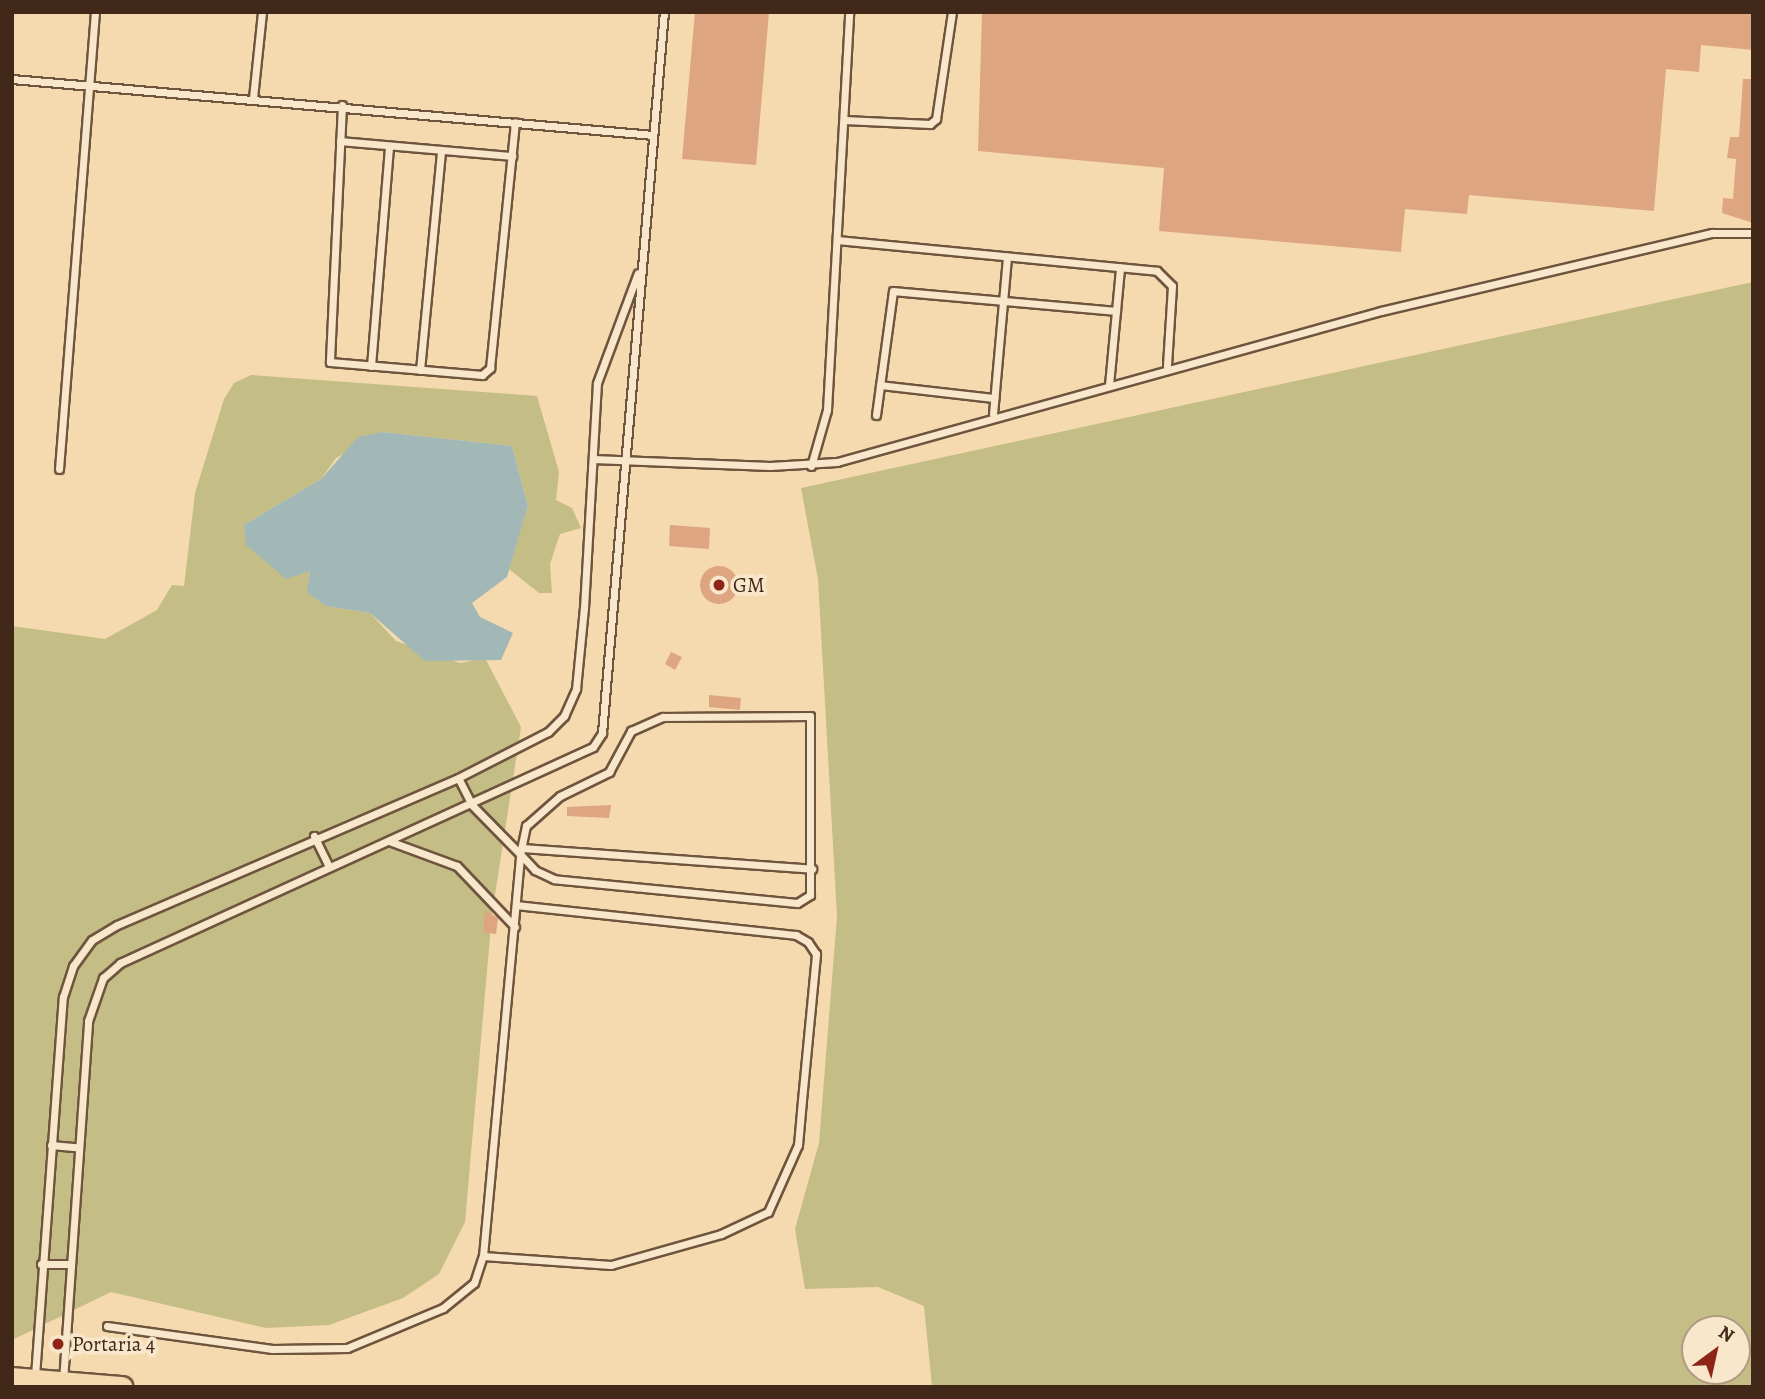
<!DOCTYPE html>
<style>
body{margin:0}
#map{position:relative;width:1765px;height:1399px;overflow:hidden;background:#f5daaf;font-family:Alegreya,serif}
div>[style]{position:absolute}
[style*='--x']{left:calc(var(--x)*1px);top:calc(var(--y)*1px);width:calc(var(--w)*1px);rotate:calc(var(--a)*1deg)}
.green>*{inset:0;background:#c4bd85}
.water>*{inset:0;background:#a2b8b7}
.building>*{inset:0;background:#dea581}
.round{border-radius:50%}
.roads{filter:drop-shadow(2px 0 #6f543e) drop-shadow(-2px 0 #6f543e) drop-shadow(0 2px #6f543e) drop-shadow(0 -2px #6f543e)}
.lane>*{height:7px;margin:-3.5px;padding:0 3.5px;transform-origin:3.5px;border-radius:3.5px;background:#f8e7cb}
.primary>*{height:21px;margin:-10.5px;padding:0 10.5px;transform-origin:10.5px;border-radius:10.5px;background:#f5daaf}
.dots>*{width:19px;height:19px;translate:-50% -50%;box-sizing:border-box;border:4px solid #f8e7cb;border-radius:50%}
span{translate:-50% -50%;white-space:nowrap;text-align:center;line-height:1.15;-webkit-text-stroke:7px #f8e7cb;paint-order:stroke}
.poi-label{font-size:21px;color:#422818}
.left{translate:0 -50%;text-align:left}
.frame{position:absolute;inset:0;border:14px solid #422818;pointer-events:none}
.north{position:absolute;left:1681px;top:1315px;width:70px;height:70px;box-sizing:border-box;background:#f8e7cb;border:2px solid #af9b83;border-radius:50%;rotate:33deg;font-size:19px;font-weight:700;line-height:28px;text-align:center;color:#422818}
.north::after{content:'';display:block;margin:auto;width:24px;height:32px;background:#8f2418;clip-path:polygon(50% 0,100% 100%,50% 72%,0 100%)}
</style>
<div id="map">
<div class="green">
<i style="clip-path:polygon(evenodd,1753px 282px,1753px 1387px,932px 1387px,924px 1306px,878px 1287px,805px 1289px,795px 1229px,819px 1143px,837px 916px,818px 579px,801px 488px,1753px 282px,1695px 1329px,1737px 1329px,1737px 1371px,1695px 1371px,1695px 1329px)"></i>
<i style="clip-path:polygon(251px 375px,537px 396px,559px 472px,556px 500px,572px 508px,581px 528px,560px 534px,550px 564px,552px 593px,539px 593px,509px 569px,528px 506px,512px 446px,383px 432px,336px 458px,321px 479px,244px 525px,259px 550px,292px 576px,310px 571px,308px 592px,326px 606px,370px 613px,396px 641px,460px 663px,485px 658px,521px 727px,492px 914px,465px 1222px,439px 1274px,403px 1298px,329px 1325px,266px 1328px,111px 1292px,12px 1340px,12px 626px,105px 639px,157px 610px,172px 585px,184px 586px,195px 493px,224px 399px,234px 383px)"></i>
</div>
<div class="water">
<i style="clip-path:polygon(383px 432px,512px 446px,528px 506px,507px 577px,472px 603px,480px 617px,513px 633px,501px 660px,425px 661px,370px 613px,326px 606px,307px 592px,310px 571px,286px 579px,246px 545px,244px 525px,321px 479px,358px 437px)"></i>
</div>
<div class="building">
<i style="clip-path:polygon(695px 12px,769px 12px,756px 165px,682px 159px)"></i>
<i style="clip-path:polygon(982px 12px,1753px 12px,1753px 50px,1701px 45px,1699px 72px,1666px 69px,1654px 211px,1469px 195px,1467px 214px,1405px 209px,1401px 252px,1159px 231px,1164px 168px,978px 151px)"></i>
<i style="clip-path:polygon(1743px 79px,1753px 79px,1753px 223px,1722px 213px,1723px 198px,1733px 199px,1736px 159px,1727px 158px,1730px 137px,1739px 137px)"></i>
<i style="clip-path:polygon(670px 525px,710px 528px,709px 549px,669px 546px)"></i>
<i class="round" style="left:700px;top:566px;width:38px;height:38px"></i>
<i style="clip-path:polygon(671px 652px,682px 657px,675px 670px,665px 664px)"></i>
<i style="clip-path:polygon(709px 695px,741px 698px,740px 710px,709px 707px)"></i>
<i style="clip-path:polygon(611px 805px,609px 818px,567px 816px,567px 807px)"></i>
<i style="clip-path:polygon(485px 910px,498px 918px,496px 934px,483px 932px)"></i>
</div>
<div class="roads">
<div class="lane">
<i style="--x:12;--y:79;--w:643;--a:4.99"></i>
<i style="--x:253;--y:98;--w:86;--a:-84"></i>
<i style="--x:342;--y:105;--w:257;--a:92.7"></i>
<i style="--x:330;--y:362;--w:153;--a:4.9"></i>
<i style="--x:482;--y:375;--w:11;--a:-41"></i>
<i style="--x:490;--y:368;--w:247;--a:-84.2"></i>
<i style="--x:844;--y:120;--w:86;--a:2.7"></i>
<i style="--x:930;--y:124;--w:8;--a:-40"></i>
<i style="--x:936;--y:119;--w:108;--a:-81.5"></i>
<i style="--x:340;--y:141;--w:173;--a:5"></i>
<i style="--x:837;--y:240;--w:321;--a:5.5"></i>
<i style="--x:1157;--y:271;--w:21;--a:45"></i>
<i style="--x:1172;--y:286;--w:80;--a:93.6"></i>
<i style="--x:371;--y:366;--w:221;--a:-85.3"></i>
<i style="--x:420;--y:370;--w:221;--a:-84.5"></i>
<i style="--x:880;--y:385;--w:115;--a:6.5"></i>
<i style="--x:1109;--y:385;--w:118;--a:-84.6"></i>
<i style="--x:993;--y:414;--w:158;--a:-84.9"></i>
<i style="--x:876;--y:415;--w:125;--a:-82.2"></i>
<i style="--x:893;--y:291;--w:224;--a:5.1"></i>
<i style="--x:593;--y:459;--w:177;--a:2.3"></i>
<i style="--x:770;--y:466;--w:67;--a:-3.4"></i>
<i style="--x:837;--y:462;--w:565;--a:-15.51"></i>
<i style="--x:1381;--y:311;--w:340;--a:-13.3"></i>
<i style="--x:1712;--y:233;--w:41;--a:0"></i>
<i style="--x:811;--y:466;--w:58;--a:-74.1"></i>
<i style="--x:827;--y:410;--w:399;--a:-86.8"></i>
<i style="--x:59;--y:469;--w:458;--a:-85.5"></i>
<i style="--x:314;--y:836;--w:34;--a:64"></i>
<i style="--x:389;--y:841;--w:72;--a:20.2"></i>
<i style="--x:457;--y:866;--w:84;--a:46.4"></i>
<i style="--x:522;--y:848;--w:291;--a:4.1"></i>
<i style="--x:51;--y:1145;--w:25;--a:5"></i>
<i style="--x:483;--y:1256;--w:128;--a:4"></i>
<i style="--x:611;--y:1265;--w:114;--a:-15.7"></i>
<i style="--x:721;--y:1234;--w:52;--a:-25.1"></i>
<i style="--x:768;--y:1212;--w:73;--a:-65.9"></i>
<i style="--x:798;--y:1145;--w:45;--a:-84.9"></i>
<i style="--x:802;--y:1100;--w:147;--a:-84.5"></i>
<i style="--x:816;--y:954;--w:14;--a:-124"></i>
<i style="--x:808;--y:942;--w:14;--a:-150"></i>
<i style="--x:796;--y:935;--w:281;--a:-173.9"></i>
<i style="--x:41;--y:1264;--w:27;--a:0"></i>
<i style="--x:107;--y:1326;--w:167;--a:7.9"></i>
<i style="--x:272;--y:1349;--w:75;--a:-0.8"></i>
<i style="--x:347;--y:1348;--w:104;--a:-22.6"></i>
<i style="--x:443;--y:1308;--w:40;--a:-39"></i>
<i style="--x:474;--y:1283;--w:28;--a:-72"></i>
<i style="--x:483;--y:1256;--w:404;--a:-84.7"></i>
<i style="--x:520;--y:854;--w:29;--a:-78"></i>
<i style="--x:526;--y:826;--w:45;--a:-41.4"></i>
<i style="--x:560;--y:796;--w:55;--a:-26.1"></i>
<i style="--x:609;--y:772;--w:47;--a:-61.8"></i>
<i style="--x:631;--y:731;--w:35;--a:-24"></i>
<i style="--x:663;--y:717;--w:147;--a:-0.4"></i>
<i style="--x:810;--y:716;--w:179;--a:90"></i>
<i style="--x:810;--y:895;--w:15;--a:148"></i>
<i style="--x:797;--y:903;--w:244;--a:-174.4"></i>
<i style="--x:554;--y:879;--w:21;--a:-155"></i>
<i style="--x:535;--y:870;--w:22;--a:-133"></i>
<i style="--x:520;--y:854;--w:69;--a:-134.4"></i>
<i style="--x:472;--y:805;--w:30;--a:-117"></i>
<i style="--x:35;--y:1376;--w:380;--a:-85.8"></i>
<i style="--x:63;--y:997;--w:33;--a:-72"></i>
<i style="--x:73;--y:966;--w:32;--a:-54"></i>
<i style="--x:92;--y:940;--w:29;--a:-31"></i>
<i style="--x:117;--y:925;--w:371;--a:-23.3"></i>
<i style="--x:458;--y:778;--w:101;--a:-27.1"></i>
<i style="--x:548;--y:732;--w:23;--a:-45"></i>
<i style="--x:564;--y:716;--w:30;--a:-66"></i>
<i style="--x:576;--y:689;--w:81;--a:-84.4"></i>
<i style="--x:584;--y:608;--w:225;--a:-86.7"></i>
<i style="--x:597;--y:383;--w:117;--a:-69.6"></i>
<i style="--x:63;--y:1381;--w:361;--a:-86"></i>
<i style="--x:88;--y:1021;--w:46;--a:-70.8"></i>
<i style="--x:103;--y:978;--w:23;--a:-41"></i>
<i style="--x:120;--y:963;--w:520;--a:-24.54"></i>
<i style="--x:593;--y:747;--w:17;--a:-57"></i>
<i style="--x:602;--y:733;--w:724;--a:-85.09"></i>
</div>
<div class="primary">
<i style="--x:12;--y:1378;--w:110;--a:4.7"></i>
</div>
</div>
<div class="dots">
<i style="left:719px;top:585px;background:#8f2418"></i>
<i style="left:58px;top:1344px;background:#8f2418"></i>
</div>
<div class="poi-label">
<span class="left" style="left:733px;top:585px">GM</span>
<span class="left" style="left:72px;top:1344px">Portaria 4</span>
</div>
<div class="frame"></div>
<div class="north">N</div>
</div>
